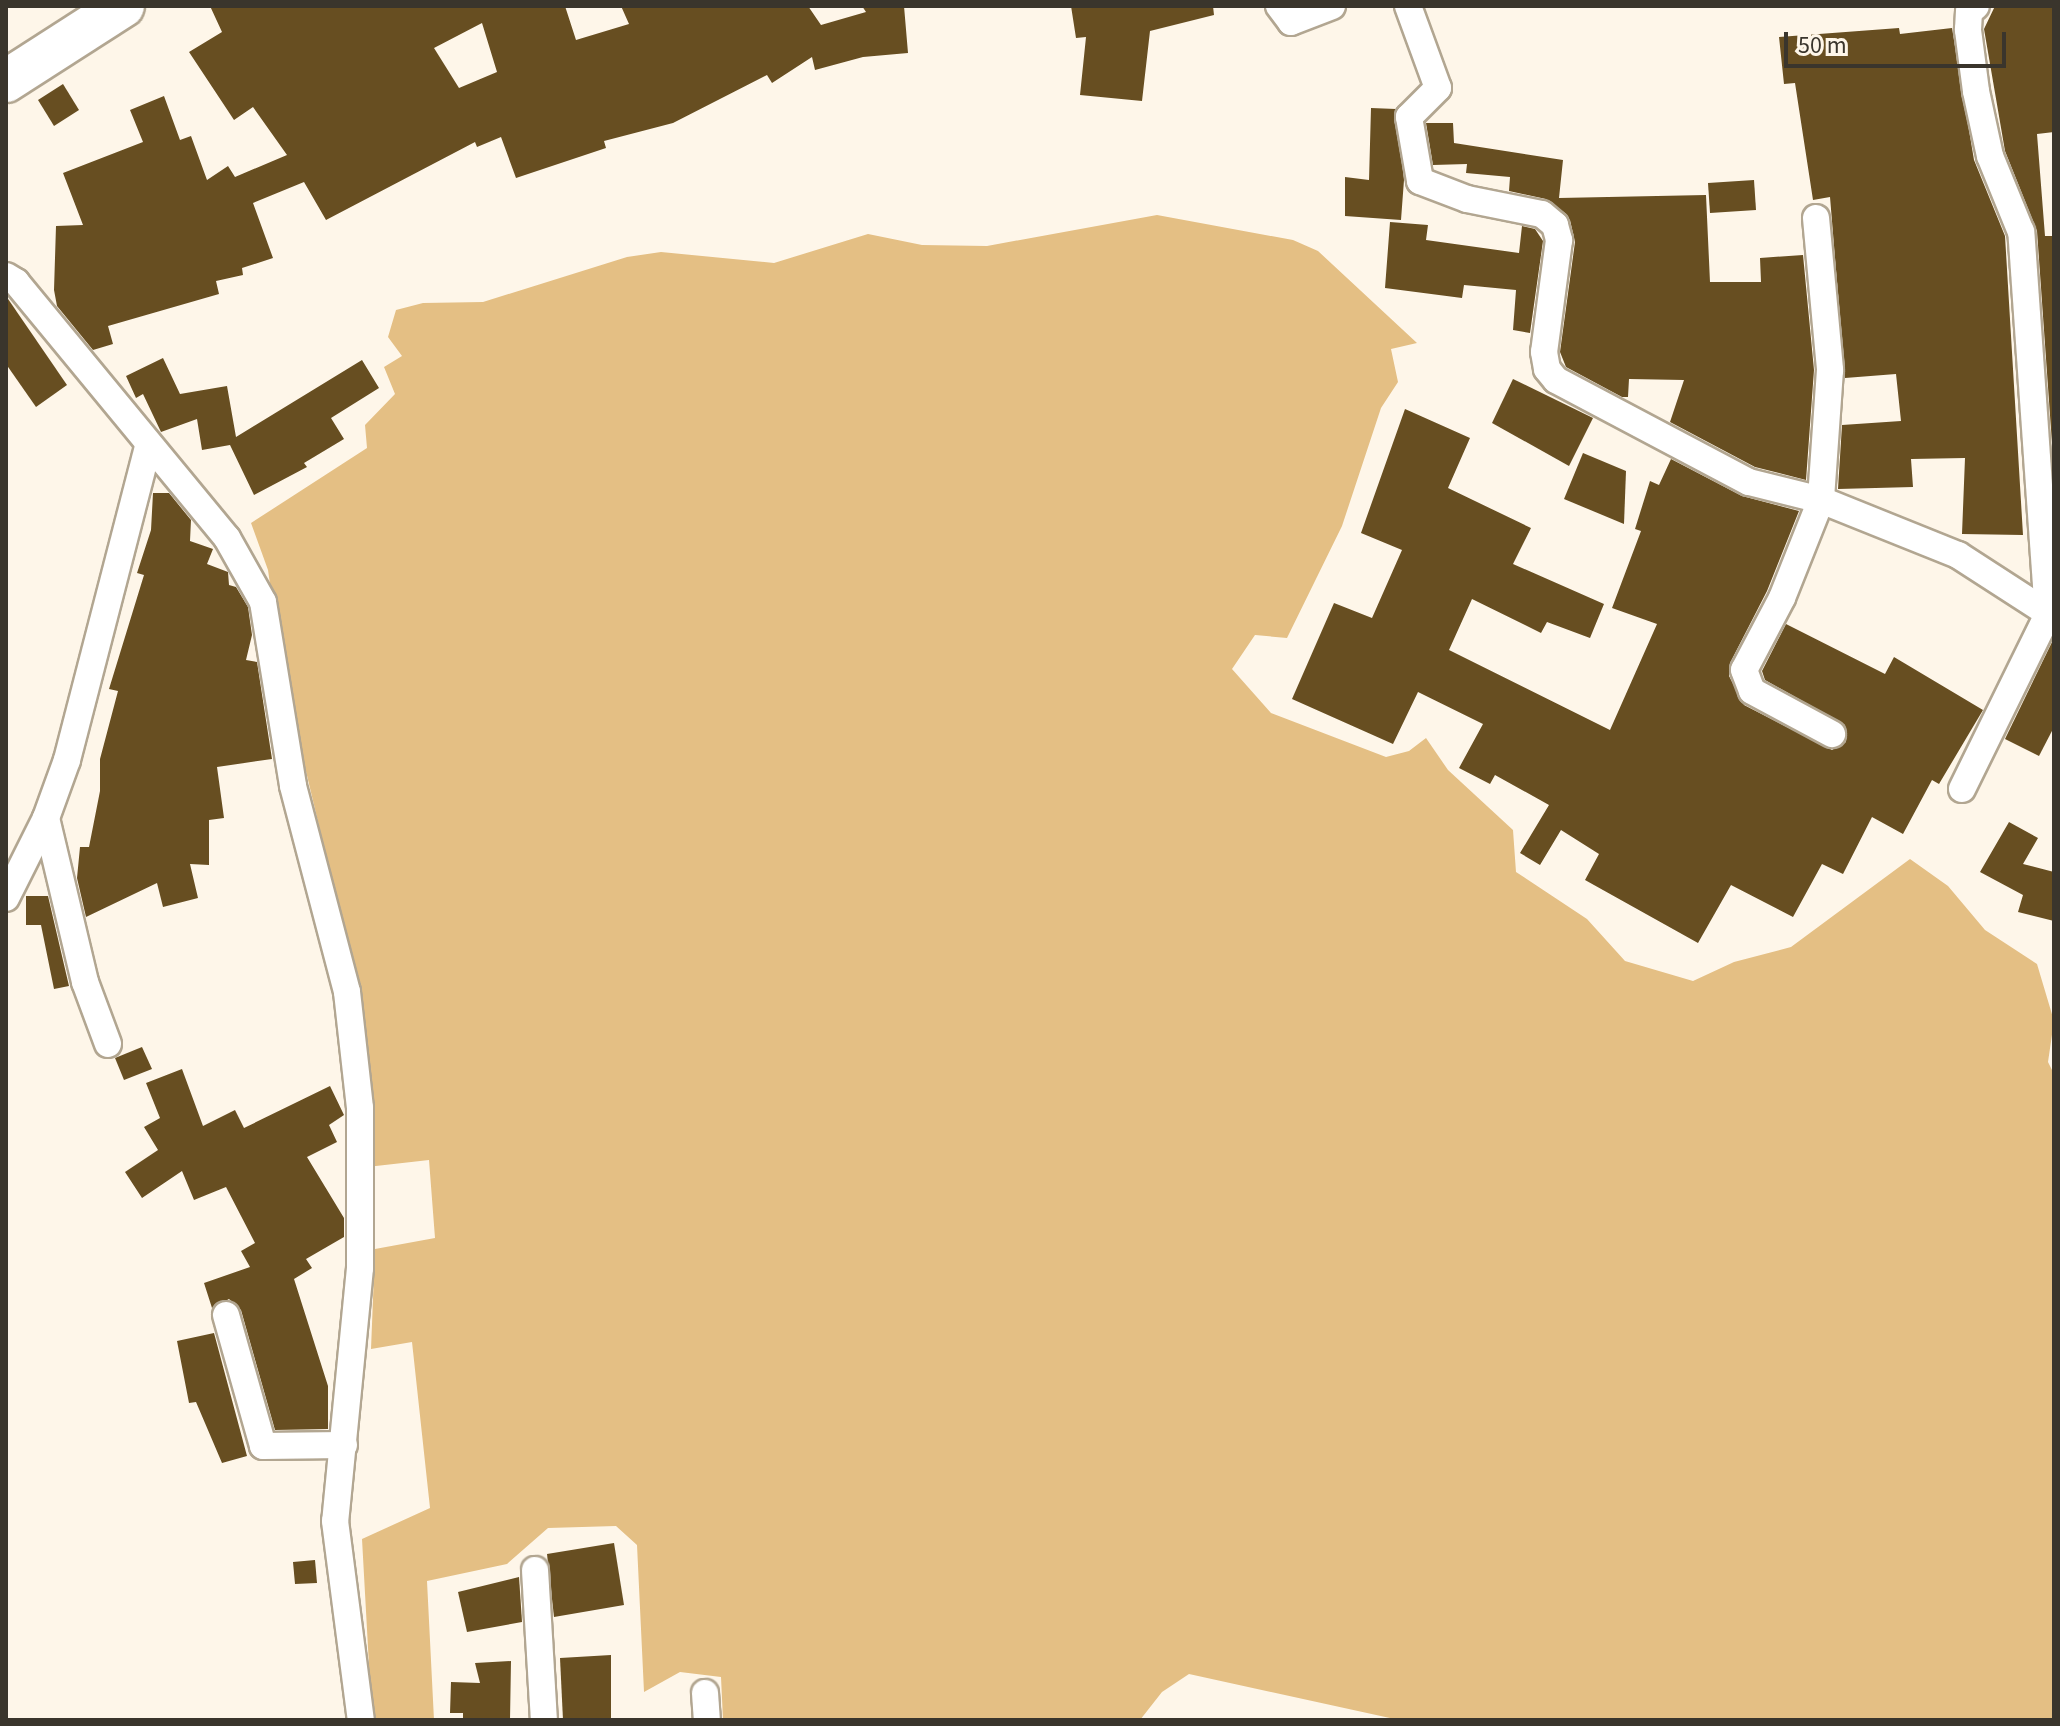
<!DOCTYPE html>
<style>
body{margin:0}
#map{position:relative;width:2060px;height:1726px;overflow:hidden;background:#fef6e9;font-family:"Source Sans 3",sans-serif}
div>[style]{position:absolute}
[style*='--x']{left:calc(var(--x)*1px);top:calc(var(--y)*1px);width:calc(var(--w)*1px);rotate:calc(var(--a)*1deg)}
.green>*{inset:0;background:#e4bf84}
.building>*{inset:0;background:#674e21}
.roads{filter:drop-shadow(2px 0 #b2a691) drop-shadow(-2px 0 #b2a691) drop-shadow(0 2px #b2a691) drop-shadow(0 -2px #b2a691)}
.street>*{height:26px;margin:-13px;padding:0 13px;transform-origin:13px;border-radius:13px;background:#fff}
.primary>*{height:42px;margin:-21px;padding:0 21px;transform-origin:21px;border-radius:21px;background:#fff}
span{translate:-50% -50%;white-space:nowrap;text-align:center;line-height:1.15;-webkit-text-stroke:8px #fef6e9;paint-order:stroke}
.frame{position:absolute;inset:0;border:8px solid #3a352c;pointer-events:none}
.scale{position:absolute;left:1784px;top:32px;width:222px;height:36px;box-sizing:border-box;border:4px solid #3a352c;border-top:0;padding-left:10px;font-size:24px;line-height:28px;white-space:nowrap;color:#3a352c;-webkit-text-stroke:6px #fef6e9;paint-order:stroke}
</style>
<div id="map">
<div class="green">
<i style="clip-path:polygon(1157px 215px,1293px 240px,1318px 251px,1417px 343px,1391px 349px,1398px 382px,1381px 408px,1342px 526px,1287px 638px,1255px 635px,1232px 669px,1271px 713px,1386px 757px,1409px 751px,1426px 738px,1448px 770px,1513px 830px,1516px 872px,1587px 919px,1625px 961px,1693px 981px,1734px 962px,1791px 947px,1910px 859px,1948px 886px,1985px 930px,2037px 964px,2054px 1021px,2048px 1062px,2054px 1074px,2054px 1720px,1399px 1720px,1189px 1674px,1162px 1692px,1140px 1720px,723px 1720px,721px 1677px,680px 1672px,644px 1692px,637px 1545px,616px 1526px,548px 1528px,507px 1564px,427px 1581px,434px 1720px,372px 1720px,362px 1539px,430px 1508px,412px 1342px,371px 1349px,375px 1249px,435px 1238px,429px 1160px,367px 1167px,346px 939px,283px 675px,268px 570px,251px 523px,367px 448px,365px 425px,395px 394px,384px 367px,402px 356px,388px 337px,396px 310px,423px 303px,483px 302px,627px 257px,661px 252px,774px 263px,868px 234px,922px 245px,987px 246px)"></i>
</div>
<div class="building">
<i style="clip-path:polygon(evenodd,210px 6px,565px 6px,576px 40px,629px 24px,621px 6px,808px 6px,821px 25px,866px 12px,862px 6px,904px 6px,908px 53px,863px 57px,815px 70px,812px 57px,772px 83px,767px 75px,673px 123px,604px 141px,606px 148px,516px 178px,501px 137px,477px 147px,475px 142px,326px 220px,304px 182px,253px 203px,273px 258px,242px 268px,243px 275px,216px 281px,219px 294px,108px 326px,113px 344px,93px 350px,57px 306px,54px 290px,56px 226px,83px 225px,63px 173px,143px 142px,130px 110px,164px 96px,180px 140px,191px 136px,207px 180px,228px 166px,235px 177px,287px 155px,253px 107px,234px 120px,189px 52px,222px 32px,210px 6px,482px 23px,497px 72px,459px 88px,434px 48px,482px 23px)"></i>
<i style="clip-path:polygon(1071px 6px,1213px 6px,1214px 15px,1150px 31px,1142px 101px,1080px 95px,1086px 37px,1076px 38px)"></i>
<i style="clip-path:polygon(1995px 6px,2054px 6px,2054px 132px,2037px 134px,2045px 236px,2054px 236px,2054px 472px,2037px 231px,2005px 151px,1984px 29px)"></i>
<i style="clip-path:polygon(1899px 28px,1900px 34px,1952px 28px,1974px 160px,2005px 236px,2023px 535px,1962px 534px,1965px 458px,1911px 459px,1913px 487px,1838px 489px,1842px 425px,1901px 421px,1896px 374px,1845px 378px,1830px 197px,1813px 200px,1795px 83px,1784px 84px,1779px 37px)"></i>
<i style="clip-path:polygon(63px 84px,79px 110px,54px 126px,38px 100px)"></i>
<i style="clip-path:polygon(1371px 108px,1396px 109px,1404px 180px,1401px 220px,1345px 216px,1345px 177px,1369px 180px)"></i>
<i style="clip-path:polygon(1426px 123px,1453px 123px,1454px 143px,1563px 160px,1559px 198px,1706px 195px,1710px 282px,1761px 282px,1760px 258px,1803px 255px,1814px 370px,1806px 480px,1755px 467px,1670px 422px,1684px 380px,1629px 379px,1628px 397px,1622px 397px,1566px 367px,1560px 352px,1575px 242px,1570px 220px,1546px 199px,1509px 191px,1510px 177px,1466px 173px,1467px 164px,1433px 165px)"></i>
<i style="clip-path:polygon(1754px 180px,1756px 210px,1710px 213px,1708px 183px)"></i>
<i style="clip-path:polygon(1390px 222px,1428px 225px,1426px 240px,1519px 253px,1522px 226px,1535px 229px,1543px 241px,1530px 333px,1513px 330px,1516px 290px,1464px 285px,1462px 298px,1385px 288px)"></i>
<i style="clip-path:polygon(6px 296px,67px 385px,36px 407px,6px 364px)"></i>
<i style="clip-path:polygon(163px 358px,180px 394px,227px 386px,236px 437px,362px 360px,379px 388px,331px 418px,344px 439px,304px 463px,307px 467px,254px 495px,230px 445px,202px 450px,197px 419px,161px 432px,143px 394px,136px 398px,126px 376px)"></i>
<i style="clip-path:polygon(1513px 379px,1593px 418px,1569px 466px,1492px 423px)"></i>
<i style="clip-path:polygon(1405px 409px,1470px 438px,1448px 488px,1531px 528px,1513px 564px,1604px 604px,1590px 638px,1547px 622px,1541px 633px,1472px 599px,1449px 650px,1610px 730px,1657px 624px,1612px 608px,1641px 531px,1635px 529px,1650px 481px,1659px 485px,1671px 459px,1742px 496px,1799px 511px,1767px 591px,1730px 663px,1729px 676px,1744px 705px,1832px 750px,1846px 742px,1845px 725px,1765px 680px,1762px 671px,1786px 624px,1885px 674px,1894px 657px,1983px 710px,1939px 784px,1932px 780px,1903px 834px,1872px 817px,1843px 874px,1822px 864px,1793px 917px,1731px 885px,1698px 943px,1585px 880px,1599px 854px,1561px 830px,1540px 865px,1520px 853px,1549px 805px,1495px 775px,1490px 784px,1459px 768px,1483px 724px,1418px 692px,1393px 744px,1292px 699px,1334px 603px,1372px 618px,1402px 550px,1361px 533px)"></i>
<i style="clip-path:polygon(1583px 453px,1626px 471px,1624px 524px,1564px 499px)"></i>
<i style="clip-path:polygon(153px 493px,169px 493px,191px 520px,190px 541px,213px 549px,207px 564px,228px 572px,229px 585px,236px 587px,248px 607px,252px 635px,246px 660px,257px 662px,272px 759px,217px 767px,224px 818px,209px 820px,209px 865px,190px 864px,198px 898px,163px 907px,157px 883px,86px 917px,77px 878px,80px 847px,89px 847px,100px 791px,100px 759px,118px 691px,109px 689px,144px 575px,137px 573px,151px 530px)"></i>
<i style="clip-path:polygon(2054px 638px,2054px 727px,2039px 756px,2005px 739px)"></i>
<i style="clip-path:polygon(2009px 822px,2038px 838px,2023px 864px,2054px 872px,2054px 921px,2018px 912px,2023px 895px,1980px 872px)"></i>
<i style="clip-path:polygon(26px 896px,48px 896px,69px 986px,54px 989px,41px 925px,26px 925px)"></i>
<i style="clip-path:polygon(142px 1047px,152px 1069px,124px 1080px,115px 1058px)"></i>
<i style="clip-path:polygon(182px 1069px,203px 1126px,235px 1110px,244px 1128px,330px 1086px,344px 1115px,329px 1125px,337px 1142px,307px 1157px,344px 1218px,344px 1237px,306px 1259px,312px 1268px,294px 1279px,328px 1386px,328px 1429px,275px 1430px,241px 1310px,229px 1299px,212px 1308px,204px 1283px,250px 1267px,241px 1251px,255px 1243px,226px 1187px,194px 1200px,182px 1171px,142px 1198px,125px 1172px,158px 1150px,144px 1127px,160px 1118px,146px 1083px)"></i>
<i style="clip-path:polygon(214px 1333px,247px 1456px,222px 1463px,196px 1402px,189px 1403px,177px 1341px)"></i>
<i style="clip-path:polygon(614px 1543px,624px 1605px,554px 1617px,547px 1554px)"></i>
<i style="clip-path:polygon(315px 1560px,317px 1583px,295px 1584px,293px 1562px)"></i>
<i style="clip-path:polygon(519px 1577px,522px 1622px,467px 1632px,458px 1592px)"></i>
<i style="clip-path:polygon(611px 1655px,611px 1720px,563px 1720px,560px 1658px)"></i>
<i style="clip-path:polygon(511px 1661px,510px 1720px,463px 1720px,463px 1713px,450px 1713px,451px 1682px,480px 1683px,475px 1663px)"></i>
</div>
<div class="roads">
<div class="street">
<i style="--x:1279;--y:6;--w:20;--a:53"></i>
<i style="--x:1291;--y:22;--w:44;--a:-21.3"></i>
<i style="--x:1408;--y:6;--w:87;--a:69.9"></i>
<i style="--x:1438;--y:88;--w:41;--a:135"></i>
<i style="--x:1409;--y:117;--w:65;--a:80.2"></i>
<i style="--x:1420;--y:181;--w:50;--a:21"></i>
<i style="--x:1467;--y:199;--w:76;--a:11.3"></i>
<i style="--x:1542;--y:214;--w:17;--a:40"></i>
<i style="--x:1555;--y:225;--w:16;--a:75"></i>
<i style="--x:1559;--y:240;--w:113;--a:97.6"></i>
<i style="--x:1544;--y:352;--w:17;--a:80"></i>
<i style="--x:1547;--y:369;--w:14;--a:51"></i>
<i style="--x:1556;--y:380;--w:218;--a:27.9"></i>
<i style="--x:1749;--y:482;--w:74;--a:14"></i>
<i style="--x:1821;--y:500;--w:148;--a:21.9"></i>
<i style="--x:1958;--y:555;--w:114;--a:32.9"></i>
<i style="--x:1816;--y:218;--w:153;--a:84.7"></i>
<i style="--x:1830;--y:370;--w:130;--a:94"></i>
<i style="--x:1821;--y:500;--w:105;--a:111.7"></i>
<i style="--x:1782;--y:598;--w:81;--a:117.8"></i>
<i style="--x:1744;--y:670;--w:22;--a:69"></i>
<i style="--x:1752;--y:691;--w:91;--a:28.3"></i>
<i style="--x:6;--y:276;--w:12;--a:31"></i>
<i style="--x:16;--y:282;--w:332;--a:50.5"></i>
<i style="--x:227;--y:538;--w:73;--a:60.6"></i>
<i style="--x:263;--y:602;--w:186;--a:80.7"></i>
<i style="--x:293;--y:786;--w:213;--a:75.3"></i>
<i style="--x:347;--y:992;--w:117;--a:83.6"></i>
<i style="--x:360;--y:1108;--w:160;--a:90"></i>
<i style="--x:360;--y:1268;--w:254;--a:95.6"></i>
<i style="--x:335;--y:1521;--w:201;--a:82.6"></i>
<i style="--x:1962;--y:789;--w:195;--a:-63.8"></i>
<i style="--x:2048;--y:614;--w:383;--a:-94"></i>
<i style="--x:2021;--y:232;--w:82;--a:-112.2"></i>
<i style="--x:1990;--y:156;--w:66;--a:-102.2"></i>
<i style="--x:1976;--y:91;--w:62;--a:-97.5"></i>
<i style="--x:1968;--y:30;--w:18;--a:-87"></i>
<i style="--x:1969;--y:12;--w:9;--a:-41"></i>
<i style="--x:46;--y:818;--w:169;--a:76.6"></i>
<i style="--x:85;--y:982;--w:66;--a:69.6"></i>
<i style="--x:6;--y:898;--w:89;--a:-63.4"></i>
<i style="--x:46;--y:818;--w:62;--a:-70.1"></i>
<i style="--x:67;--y:760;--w:324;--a:-75.5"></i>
<i style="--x:226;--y:1315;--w:136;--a:74.2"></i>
<i style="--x:263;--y:1446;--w:81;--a:-0.7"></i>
<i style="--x:535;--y:1570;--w:150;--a:86.6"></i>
<i style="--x:705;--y:1693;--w:27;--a:86"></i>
</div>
<div class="primary">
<i style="--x:6;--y:81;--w:139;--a:-32.7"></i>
</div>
</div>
<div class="frame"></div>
<div class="scale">50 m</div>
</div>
